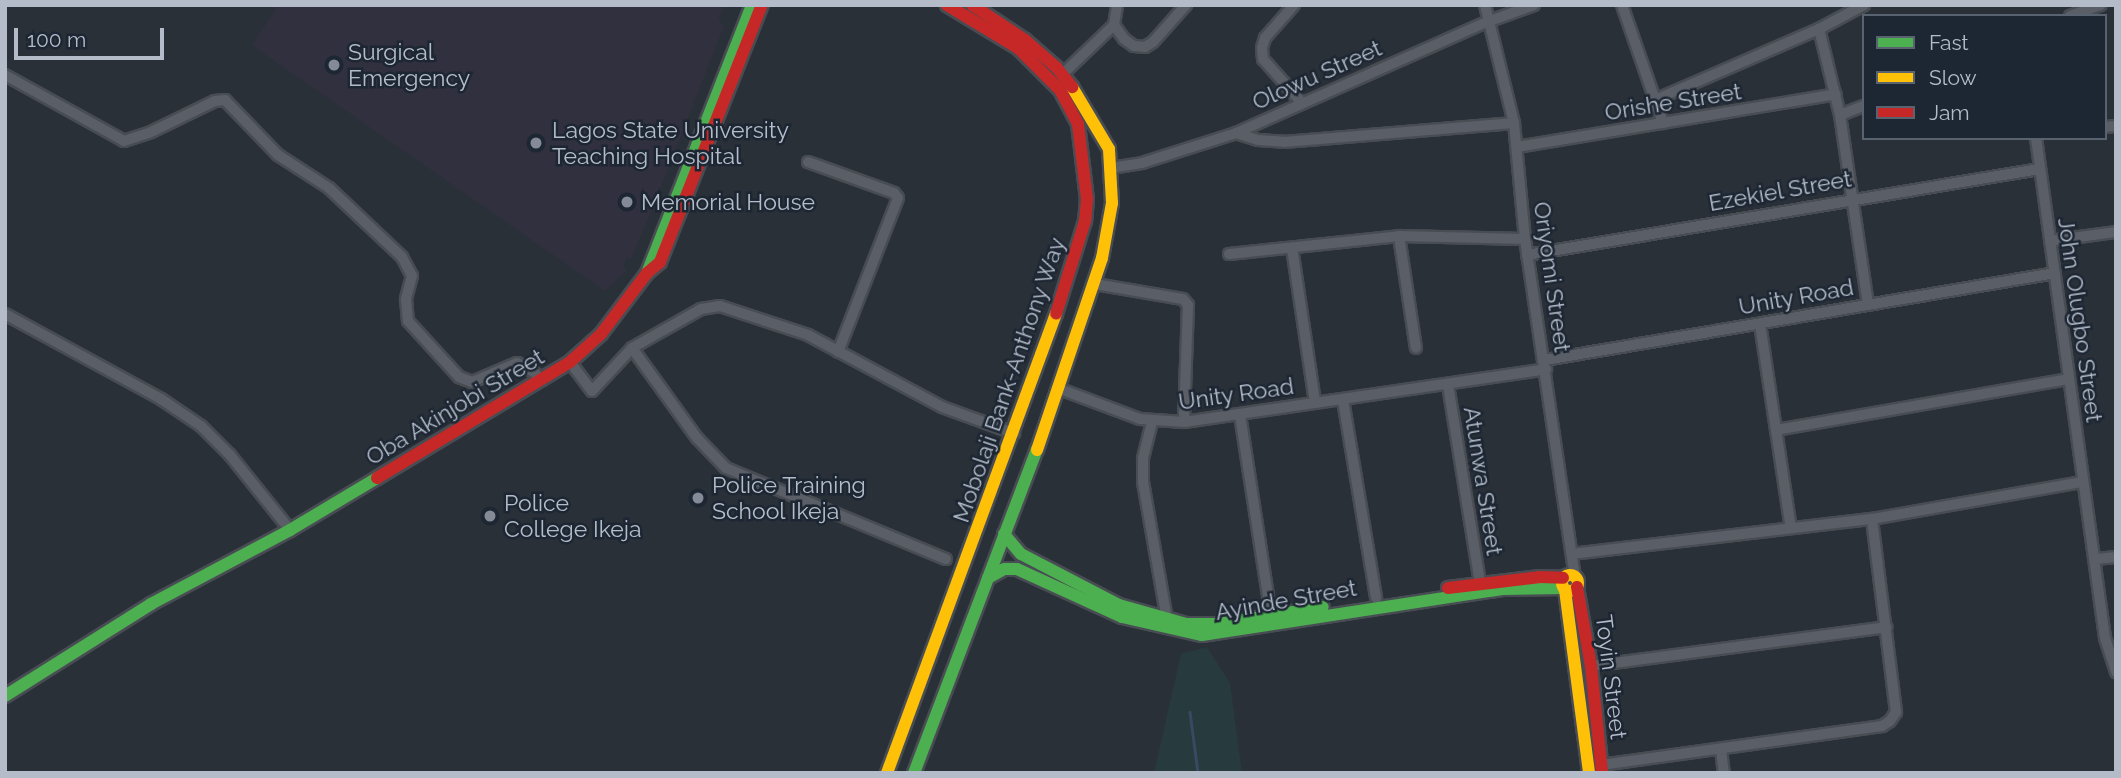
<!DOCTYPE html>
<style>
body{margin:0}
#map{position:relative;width:2121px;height:778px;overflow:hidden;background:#2a3038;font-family:Raleway,sans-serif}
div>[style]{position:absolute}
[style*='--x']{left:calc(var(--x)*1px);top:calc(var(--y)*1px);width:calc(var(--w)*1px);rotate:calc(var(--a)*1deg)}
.medical>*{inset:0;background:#31303e}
.green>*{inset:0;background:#273a3e}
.stream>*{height:2.5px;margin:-1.25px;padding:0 1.25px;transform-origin:1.25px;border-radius:1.25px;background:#384963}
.roads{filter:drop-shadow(2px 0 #484c53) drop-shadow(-2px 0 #484c53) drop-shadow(0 2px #484c53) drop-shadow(0 -2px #484c53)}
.street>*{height:10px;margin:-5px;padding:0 5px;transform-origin:5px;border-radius:5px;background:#5a5e66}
.fast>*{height:12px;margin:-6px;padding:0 6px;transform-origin:6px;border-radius:6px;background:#4caf50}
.slow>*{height:12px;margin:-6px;padding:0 6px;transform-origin:6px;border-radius:6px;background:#ffc107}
.slow>.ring{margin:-6px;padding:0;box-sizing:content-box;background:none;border:12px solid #ffc107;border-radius:50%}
.jam>*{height:12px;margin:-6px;padding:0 6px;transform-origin:6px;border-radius:6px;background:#c62828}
.dots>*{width:19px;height:19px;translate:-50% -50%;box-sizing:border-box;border:4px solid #1d2633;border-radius:50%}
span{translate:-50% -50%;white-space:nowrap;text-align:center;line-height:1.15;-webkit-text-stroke:5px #1d2633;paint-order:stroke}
.poi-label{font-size:23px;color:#b4bcc9}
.left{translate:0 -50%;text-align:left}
.street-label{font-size:23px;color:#b4bcc9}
.frame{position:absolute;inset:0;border:7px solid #b4bcc9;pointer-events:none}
.legend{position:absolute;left:1862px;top:14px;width:245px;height:126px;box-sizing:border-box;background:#1d2633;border:2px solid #59626f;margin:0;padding:9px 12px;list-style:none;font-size:21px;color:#b4bcc9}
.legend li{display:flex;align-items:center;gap:14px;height:35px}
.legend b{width:35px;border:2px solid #59626f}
.scale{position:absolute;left:14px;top:28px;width:150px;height:32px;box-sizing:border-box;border:4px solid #b4bcc9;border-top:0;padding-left:9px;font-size:21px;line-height:24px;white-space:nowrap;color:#b4bcc9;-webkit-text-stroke:5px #1d2633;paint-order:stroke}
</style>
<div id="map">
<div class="medical">
<i style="clip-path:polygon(279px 5px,725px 5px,718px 19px,724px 26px,650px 215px,631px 259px,627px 257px,623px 266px,627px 270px,605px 291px,252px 45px)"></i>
</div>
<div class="green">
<i style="clip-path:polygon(1207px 647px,1230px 683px,1242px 773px,1154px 773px,1181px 654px)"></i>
</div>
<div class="stream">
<i style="--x:1190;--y:712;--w:62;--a:82.5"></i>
</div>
<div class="roads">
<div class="street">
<i style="--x:1294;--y:5;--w:44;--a:131.3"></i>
<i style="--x:1265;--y:38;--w:10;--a:107"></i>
<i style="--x:1262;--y:48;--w:11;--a:85"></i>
<i style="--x:1263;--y:59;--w:59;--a:48.4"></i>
<i style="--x:1485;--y:5;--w:122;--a:76.2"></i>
<i style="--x:1514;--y:123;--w:117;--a:84.6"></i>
<i style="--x:1525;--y:239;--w:341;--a:81.6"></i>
<i style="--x:1622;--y:5;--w:125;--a:70.8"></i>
<i style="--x:2070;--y:16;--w:33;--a:-20"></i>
<i style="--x:1114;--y:25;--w:17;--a:54"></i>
<i style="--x:1124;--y:39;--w:12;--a:35"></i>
<i style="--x:1134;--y:46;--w:11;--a:5"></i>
<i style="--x:1145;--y:47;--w:9;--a:-32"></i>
<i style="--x:1153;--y:42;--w:50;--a:-48.3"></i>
<i style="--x:1114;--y:25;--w:20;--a:-81"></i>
<i style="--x:1819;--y:29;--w:89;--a:76.3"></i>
<i style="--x:1840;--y:115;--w:191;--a:81.6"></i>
<i style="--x:1067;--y:70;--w:65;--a:-43.8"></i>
<i style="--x:5;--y:75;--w:136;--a:29"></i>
<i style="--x:124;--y:141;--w:28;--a:-18"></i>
<i style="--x:151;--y:132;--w:71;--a:-25.8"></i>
<i style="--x:215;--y:101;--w:10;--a:-6"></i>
<i style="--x:225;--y:100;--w:76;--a:46.1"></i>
<i style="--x:278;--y:155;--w:61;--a:32.9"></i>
<i style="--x:329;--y:188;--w:100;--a:43.4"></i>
<i style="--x:402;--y:257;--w:21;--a:62"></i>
<i style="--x:412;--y:276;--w:24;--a:105"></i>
<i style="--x:406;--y:299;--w:22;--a:85"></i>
<i style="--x:408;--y:321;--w:76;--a:47.7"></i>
<i style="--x:459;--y:377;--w:14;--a:21"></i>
<i style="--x:472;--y:382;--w:49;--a:-22.9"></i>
<i style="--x:517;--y:363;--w:16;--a:27"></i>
<i style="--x:531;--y:370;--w:15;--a:42"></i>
<i style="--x:1657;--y:99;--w:176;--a:-23.4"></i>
<i style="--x:1819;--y:29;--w:51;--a:-28.1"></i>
<i style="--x:1840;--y:115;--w:26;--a:-21"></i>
<i style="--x:2105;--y:127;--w:11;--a:-5"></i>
<i style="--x:1236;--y:133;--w:23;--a:18"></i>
<i style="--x:1258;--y:140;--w:26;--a:4"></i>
<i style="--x:1284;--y:142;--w:231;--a:-4.7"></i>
<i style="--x:2036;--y:138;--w:505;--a:82.14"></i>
<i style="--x:2105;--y:638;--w:36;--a:72"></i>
<i style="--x:1517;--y:147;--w:323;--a:-9.4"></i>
<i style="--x:808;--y:162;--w:91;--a:19.8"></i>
<i style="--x:894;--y:193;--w:6;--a:51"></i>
<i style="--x:898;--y:198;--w:165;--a:111.3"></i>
<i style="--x:1111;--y:168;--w:31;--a:-9"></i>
<i style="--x:1142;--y:163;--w:99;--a:-17.7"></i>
<i style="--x:1236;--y:133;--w:274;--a:-23.9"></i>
<i style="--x:1487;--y:22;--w:50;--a:-19.9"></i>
<i style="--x:1399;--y:236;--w:113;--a:81.4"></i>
<i style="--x:2050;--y:241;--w:67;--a:-7.8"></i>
<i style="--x:1292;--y:248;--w:156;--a:81.5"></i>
<i style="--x:1229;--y:254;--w:171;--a:-6"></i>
<i style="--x:1399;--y:236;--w:126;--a:1.4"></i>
<i style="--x:1527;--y:255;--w:519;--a:-9.53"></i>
<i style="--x:1095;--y:284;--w:89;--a:9.7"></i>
<i style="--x:1183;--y:299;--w:8;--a:50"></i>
<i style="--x:1188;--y:305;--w:117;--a:92"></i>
<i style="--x:5;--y:314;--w:178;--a:28.6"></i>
<i style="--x:161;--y:399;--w:48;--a:34"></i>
<i style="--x:201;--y:426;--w:41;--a:45"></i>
<i style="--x:230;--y:455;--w:96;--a:51.3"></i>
<i style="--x:1760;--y:324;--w:206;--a:81.4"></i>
<i style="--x:632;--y:348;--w:111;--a:54.2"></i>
<i style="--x:697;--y:438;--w:42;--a:46"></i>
<i style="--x:726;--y:468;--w:238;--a:22.5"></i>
<i style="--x:1545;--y:360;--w:517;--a:-9.68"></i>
<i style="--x:570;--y:362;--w:36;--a:53"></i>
<i style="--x:592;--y:391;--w:59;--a:-47.1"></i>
<i style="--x:632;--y:348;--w:79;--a:-29.5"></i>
<i style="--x:701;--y:309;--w:19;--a:-9"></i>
<i style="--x:720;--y:306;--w:93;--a:18.2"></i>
<i style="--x:808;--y:335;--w:152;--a:28.2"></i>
<i style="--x:942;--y:407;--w:77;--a:19.9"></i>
<i style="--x:1448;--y:385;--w:201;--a:80.8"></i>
<i style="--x:1060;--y:389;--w:85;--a:20.6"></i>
<i style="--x:1140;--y:419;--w:44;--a:3.9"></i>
<i style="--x:1184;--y:422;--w:366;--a:-8.3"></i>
<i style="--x:1343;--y:400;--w:201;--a:80.5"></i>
<i style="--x:1240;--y:415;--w:203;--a:81.2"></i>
<i style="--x:1152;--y:422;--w:38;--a:104"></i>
<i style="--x:1143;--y:459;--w:23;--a:90"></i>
<i style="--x:1143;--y:482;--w:139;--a:80.1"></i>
<i style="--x:1776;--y:430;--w:297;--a:-9.9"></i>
<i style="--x:1572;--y:554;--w:302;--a:-6.7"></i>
<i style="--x:1872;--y:519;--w:213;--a:-10"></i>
<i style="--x:2096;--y:559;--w:20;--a:-6"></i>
<i style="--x:1591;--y:666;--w:298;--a:-7.5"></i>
<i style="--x:1721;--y:750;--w:23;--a:83"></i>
<i style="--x:1601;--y:765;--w:284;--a:-7.9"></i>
<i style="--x:1882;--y:726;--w:9;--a:-32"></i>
<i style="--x:1890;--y:721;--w:11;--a:-56"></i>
<i style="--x:1896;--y:712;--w:194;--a:-97.1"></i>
</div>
<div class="fast">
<i style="--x:647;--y:273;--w:288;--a:-68.6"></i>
<i style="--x:1004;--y:534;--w:26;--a:50"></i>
<i style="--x:1021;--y:554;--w:110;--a:27.5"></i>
<i style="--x:1119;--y:605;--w:70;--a:15.8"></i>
<i style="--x:1186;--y:624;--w:32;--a:0"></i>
<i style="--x:1218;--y:624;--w:106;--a:-9.2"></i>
<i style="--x:988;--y:578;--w:18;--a:-29"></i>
<i style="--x:1004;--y:569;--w:13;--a:0"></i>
<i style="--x:1017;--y:569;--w:115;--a:24.6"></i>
<i style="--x:1122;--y:617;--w:82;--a:12.7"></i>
<i style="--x:1202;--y:635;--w:304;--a:-8.7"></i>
<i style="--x:1503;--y:589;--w:60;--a:-1"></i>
<i style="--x:5;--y:696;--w:173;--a:-32.2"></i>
<i style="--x:151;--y:604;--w:157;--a:-28"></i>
<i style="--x:290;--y:530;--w:101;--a:-30.9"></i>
<i style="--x:914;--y:773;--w:346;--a:-69.2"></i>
</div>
<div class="slow">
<i style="--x:1037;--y:450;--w:203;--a:-71.3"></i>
<i style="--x:1102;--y:258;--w:56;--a:-79.7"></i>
<i style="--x:1112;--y:203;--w:54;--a:-93.2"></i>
<i style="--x:1109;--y:149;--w:72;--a:-120.8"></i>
<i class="ring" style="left:1562px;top:575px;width:4px;height:4px"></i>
<i style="--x:1565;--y:590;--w:185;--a:82.5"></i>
<i style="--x:887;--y:773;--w:489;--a:-69.8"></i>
</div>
<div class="jam">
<i style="--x:947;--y:5;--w:83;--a:31.2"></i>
<i style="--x:1018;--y:48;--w:59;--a:45"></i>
<i style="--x:1060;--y:90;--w:38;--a:62"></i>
<i style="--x:1078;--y:124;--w:76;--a:83.2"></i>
<i style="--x:1087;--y:199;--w:22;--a:95"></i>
<i style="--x:1085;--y:221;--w:97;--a:107.3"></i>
<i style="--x:972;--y:5;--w:64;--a:33.4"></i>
<i style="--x:1025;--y:40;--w:41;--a:41.1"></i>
<i style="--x:1056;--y:67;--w:26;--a:51"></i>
<i style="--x:377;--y:478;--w:225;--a:-31"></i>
<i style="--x:570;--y:362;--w:42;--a:-42.1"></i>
<i style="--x:601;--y:334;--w:76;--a:-53"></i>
<i style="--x:647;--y:273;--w:17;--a:-40"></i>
<i style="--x:660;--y:262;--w:277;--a:-68.4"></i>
<i style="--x:1577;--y:587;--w:80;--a:80"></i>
<i style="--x:1591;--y:666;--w:108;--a:84.1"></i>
<i style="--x:1448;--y:588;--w:93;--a:-6.8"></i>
<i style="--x:1540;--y:577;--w:23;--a:2"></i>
</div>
</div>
<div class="dots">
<i style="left:334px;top:65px;background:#848b96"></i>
<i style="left:536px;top:143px;background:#848b96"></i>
<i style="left:627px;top:202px;background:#848b96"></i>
<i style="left:698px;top:498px;background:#848b96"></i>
<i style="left:490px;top:516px;background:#848b96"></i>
</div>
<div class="poi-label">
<span class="left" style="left:348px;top:65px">Surgical<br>Emergency</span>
<span class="left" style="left:552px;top:143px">Lagos State University<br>Teaching Hospital</span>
<span class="left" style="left:641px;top:202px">Memorial House</span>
<span class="left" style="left:712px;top:498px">Police Training<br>School Ikeja</span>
<span class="left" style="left:504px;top:516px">Police<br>College Ikeja</span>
</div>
<div class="street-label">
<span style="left:1317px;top:75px;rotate:-24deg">Olowu Street</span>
<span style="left:1673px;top:102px;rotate:-9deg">Orishe Street</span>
<span style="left:1780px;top:191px;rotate:-10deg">Ezekiel Street</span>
<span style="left:1552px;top:277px;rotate:82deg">Oriyomi Street</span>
<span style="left:1796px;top:297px;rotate:-10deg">Unity Road</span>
<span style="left:2080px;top:320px;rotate:82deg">John Olugbo Street</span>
<span style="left:1009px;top:380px;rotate:-71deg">Mobolaji Bank-Anthony Way</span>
<span style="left:1236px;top:394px;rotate:-8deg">Unity Road</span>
<span style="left:455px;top:407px;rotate:-31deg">Oba Akinjobi Street</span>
<span style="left:1483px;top:481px;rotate:81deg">Atunwa Street</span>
<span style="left:1286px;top:600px;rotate:-10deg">Ayinde Street</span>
<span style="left:1611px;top:677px;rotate:83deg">Toyin Street</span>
</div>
<div class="frame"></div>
<ul class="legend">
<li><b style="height:9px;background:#4caf50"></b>Fast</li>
<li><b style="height:9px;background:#ffc107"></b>Slow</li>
<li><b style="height:9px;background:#c62828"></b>Jam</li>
</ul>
<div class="scale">100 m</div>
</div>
